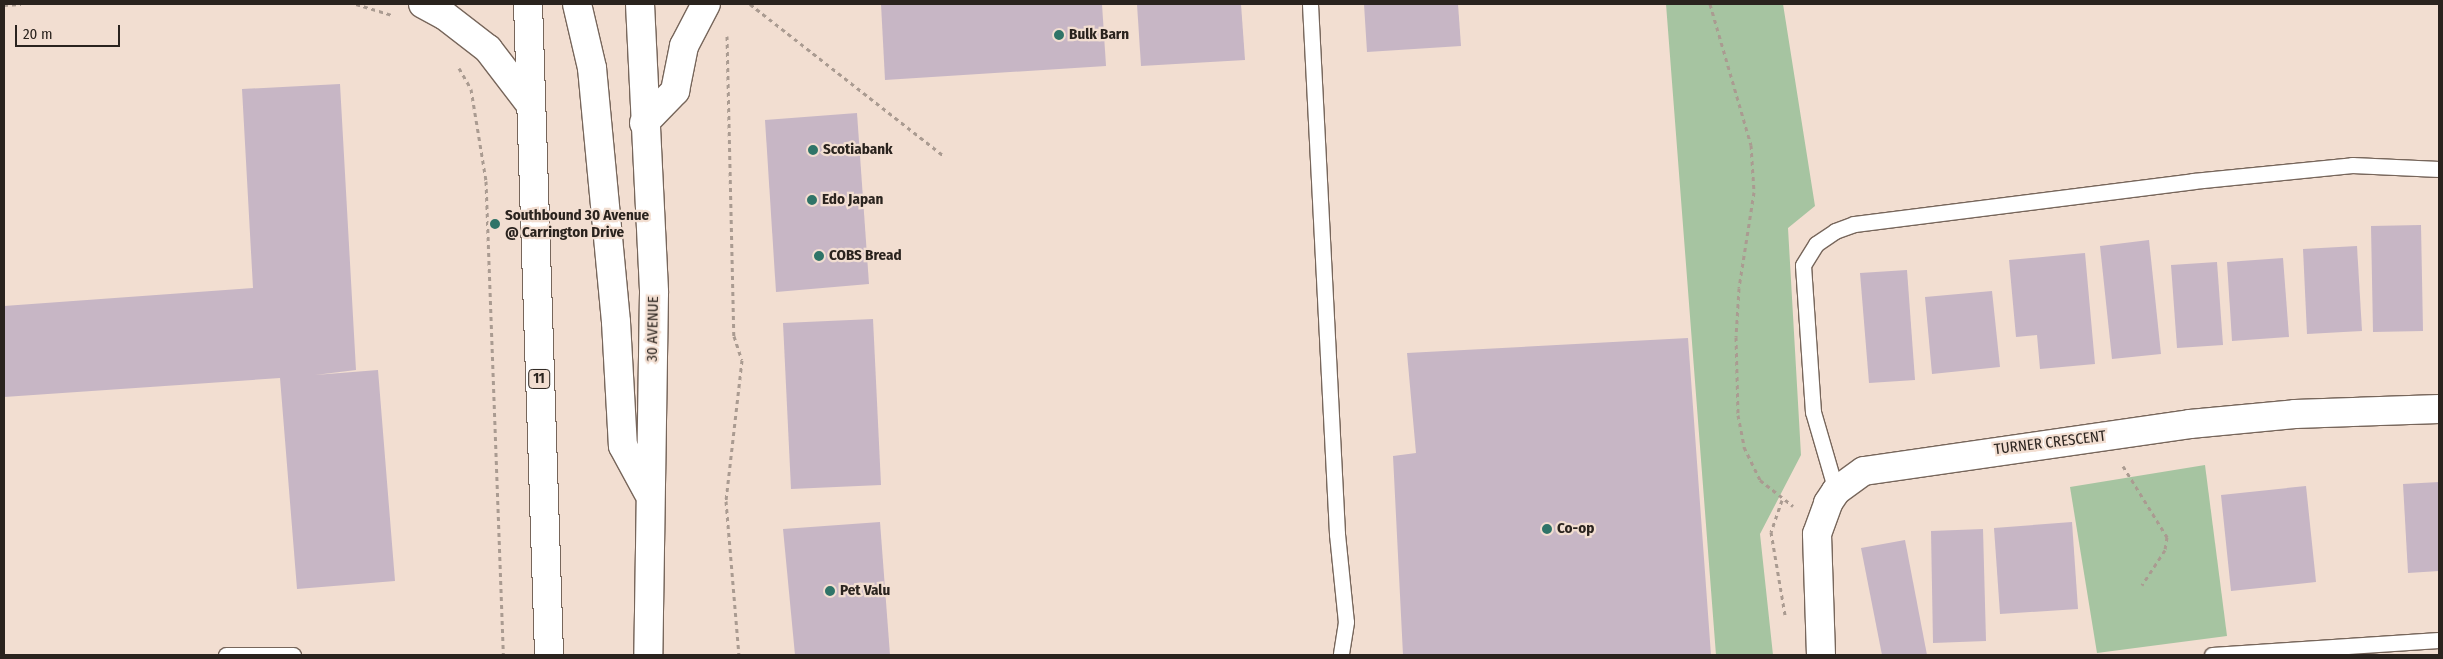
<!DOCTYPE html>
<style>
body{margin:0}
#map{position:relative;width:2443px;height:659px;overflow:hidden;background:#f2ded1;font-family:"Fira Sans Condensed",sans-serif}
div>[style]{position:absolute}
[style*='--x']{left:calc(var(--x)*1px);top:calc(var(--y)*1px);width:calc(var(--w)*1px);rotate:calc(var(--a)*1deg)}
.green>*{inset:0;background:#a6c4a1}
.building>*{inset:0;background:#c7b6c5}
.path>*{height:3px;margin-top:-1.5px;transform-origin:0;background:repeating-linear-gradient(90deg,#aa9b91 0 4px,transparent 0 8px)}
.roads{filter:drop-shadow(1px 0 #77665b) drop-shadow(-1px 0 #77665b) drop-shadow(0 1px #77665b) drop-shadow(0 -1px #77665b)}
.service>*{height:15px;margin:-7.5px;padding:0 7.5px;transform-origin:7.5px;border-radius:7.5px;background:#fff}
.minor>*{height:28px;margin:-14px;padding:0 14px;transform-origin:14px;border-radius:14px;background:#fff}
.primary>*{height:28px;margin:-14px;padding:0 14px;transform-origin:14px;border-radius:14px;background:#fff}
.dots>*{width:14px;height:14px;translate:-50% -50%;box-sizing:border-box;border:2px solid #f2ded1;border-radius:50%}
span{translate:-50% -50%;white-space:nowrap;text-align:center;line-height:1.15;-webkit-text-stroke:4.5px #f2ded1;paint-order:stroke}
.shield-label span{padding:1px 4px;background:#f2ded1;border:1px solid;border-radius:4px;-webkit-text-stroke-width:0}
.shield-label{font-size:14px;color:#2a231e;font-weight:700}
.poi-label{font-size:15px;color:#2a231e;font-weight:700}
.left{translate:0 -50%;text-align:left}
.street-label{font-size:15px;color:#2a231e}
.frame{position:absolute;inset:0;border:5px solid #2a231e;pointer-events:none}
.scale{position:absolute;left:15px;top:25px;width:105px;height:22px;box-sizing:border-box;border:2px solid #2a231e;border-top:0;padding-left:6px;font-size:15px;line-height:18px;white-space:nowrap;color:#2a231e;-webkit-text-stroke:4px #f2ded1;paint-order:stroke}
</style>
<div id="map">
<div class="green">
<i style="clip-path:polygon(1666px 4px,1783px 4px,1815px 206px,1788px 228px,1801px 455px,1760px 534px,1773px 655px,1716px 655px)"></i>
<i style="clip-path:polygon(2205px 465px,2227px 636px,2097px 653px,2070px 487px)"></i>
</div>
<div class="building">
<i style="clip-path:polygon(881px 4px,1102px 4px,1106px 66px,885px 80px)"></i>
<i style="clip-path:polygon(1137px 4px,1241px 4px,1245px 60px,1141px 66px)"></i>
<i style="clip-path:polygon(1364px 4px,1458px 4px,1461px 46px,1367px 52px)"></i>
<i style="clip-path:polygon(340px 84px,356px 370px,315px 375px,378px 370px,395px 581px,297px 589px,280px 378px,4px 397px,4px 306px,253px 288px,242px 89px)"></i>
<i style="clip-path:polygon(857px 113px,869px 284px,776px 292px,765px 120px)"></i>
<i style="clip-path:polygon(2421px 225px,2423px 331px,2373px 332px,2371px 226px)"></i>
<i style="clip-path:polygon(2149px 240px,2161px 354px,2112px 359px,2100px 246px)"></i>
<i style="clip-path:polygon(2357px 246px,2362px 331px,2307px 334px,2303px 249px)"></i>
<i style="clip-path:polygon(2085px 253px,2095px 364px,2040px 369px,2037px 335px,2016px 337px,2009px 260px)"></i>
<i style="clip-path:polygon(2283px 258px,2289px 337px,2232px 341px,2227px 262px)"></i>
<i style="clip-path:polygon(2217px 262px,2223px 345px,2177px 348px,2171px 265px)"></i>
<i style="clip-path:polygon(1907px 270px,1915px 380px,1869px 383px,1860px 273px)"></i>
<i style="clip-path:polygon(1992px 291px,2000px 367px,1932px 374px,1925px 297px)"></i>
<i style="clip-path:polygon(873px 319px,881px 485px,791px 489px,783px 323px)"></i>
<i style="clip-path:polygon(1688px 338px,1711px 655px,1403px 655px,1393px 456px,1416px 453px,1407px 353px)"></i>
<i style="clip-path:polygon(2439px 482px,2439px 571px,2408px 573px,2403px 484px)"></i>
<i style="clip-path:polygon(2306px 486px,2316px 582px,2231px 591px,2221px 495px)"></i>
<i style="clip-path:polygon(880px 522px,890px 655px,795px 655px,783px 529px)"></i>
<i style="clip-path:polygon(2072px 522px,2078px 609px,2000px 614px,1994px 528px)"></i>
<i style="clip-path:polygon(1983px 529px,1986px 641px,1933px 643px,1931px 531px)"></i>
<i style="clip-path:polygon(1905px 540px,1927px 655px,1882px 655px,1861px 548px)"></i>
</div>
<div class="path">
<i style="--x:356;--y:4;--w:38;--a:17"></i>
<i style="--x:750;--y:4;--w:246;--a:38.1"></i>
<i style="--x:1710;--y:4;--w:147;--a:73.8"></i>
<i style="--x:1751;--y:145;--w:47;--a:86.3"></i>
<i style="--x:1754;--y:192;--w:97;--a:98.9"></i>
<i style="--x:1739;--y:288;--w:49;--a:93.5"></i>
<i style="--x:1736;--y:337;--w:78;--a:88.5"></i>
<i style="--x:1738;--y:415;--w:33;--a:79"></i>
<i style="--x:1744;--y:447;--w:37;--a:64"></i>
<i style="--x:1760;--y:480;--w:42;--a:38.2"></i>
<i style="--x:4;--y:5;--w:17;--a:-3"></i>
<i style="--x:727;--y:36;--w:300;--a:88.7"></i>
<i style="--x:734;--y:336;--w:25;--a:72"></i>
<i style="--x:742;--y:360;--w:142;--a:96.5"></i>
<i style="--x:726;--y:501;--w:155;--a:85.2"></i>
<i style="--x:459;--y:68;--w:24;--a:60"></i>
<i style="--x:471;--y:89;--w:93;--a:80.7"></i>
<i style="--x:486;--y:181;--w:474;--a:87.9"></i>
<i style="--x:2123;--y:466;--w:84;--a:58.2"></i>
<i style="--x:2167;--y:537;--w:13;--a:99"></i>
<i style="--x:2165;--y:550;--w:42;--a:123.3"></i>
<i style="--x:1782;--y:500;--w:34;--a:109"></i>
<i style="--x:1771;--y:532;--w:84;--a:80.4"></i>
</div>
<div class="roads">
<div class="service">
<i style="--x:1310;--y:4;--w:531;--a:87.08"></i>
<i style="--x:1337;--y:534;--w:88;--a:84.2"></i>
<i style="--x:1346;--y:622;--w:33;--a:99"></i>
<i style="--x:1836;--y:491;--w:82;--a:-106.2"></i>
<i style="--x:1813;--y:412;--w:147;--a:-93.9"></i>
<i style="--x:1803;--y:265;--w:25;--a:-58"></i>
<i style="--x:1816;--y:244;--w:23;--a:-34"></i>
<i style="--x:1835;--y:231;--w:20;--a:-20"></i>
<i style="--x:1854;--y:224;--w:342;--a:-7.2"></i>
<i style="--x:2193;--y:181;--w:160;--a:-5.7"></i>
<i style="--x:2352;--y:165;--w:87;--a:2.6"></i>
<i style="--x:226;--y:655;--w:67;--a:0"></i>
<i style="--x:2212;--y:655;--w:227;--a:-3.8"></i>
</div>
<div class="minor">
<i style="--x:1821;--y:655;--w:121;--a:-91.9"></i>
<i style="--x:1817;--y:534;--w:33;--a:-70"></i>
<i style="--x:1828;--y:503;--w:14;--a:-56"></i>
<i style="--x:1836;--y:491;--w:34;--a:-36"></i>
<i style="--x:1864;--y:471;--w:329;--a:-8.2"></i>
<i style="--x:2190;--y:424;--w:105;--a:-5.4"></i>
<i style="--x:2295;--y:414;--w:144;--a:-2"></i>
</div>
<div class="primary">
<i style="--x:423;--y:4;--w:24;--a:28"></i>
<i style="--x:444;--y:15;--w:56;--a:37.7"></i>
<i style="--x:488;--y:49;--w:69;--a:52.6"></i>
<i style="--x:528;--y:4;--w:651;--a:88.15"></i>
<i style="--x:577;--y:4;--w:66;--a:76.8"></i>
<i style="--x:592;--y:68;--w:255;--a:84.6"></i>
<i style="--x:616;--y:322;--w:124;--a:86.8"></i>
<i style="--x:623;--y:446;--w:52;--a:61.5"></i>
<i style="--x:640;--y:4;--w:289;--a:87.2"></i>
<i style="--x:654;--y:293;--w:362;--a:90.9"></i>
<i style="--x:644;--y:123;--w:45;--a:-45.9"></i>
<i style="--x:675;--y:91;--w:46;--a:-78.7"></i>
<i style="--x:684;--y:46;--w:47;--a:-62.4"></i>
</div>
</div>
<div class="dots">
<i style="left:1059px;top:35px;background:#2f7468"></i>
<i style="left:813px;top:150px;background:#2f7468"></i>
<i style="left:812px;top:200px;background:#2f7468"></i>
<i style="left:495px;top:224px;background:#2f7468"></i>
<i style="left:819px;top:256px;background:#2f7468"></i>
<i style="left:1547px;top:529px;background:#2f7468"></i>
<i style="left:830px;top:591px;background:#2f7468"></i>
</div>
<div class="shield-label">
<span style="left:539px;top:379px">11</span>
</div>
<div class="poi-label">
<span class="left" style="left:1069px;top:35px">Bulk Barn</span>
<span class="left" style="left:823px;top:150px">Scotiabank</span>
<span class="left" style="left:822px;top:200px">Edo Japan</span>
<span class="left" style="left:505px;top:224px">Southbound 30 Avenue<br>@ Carrington Drive</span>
<span class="left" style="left:829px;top:256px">COBS Bread</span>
<span class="left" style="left:1557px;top:529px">Co-op</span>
<span class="left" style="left:840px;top:591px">Pet Valu</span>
</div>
<div class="street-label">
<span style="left:653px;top:329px;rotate:-89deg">30 AVENUE</span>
<span style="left:2050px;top:443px;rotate:-7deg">TURNER CRESCENT</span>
</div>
<div class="frame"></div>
<div class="scale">20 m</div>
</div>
